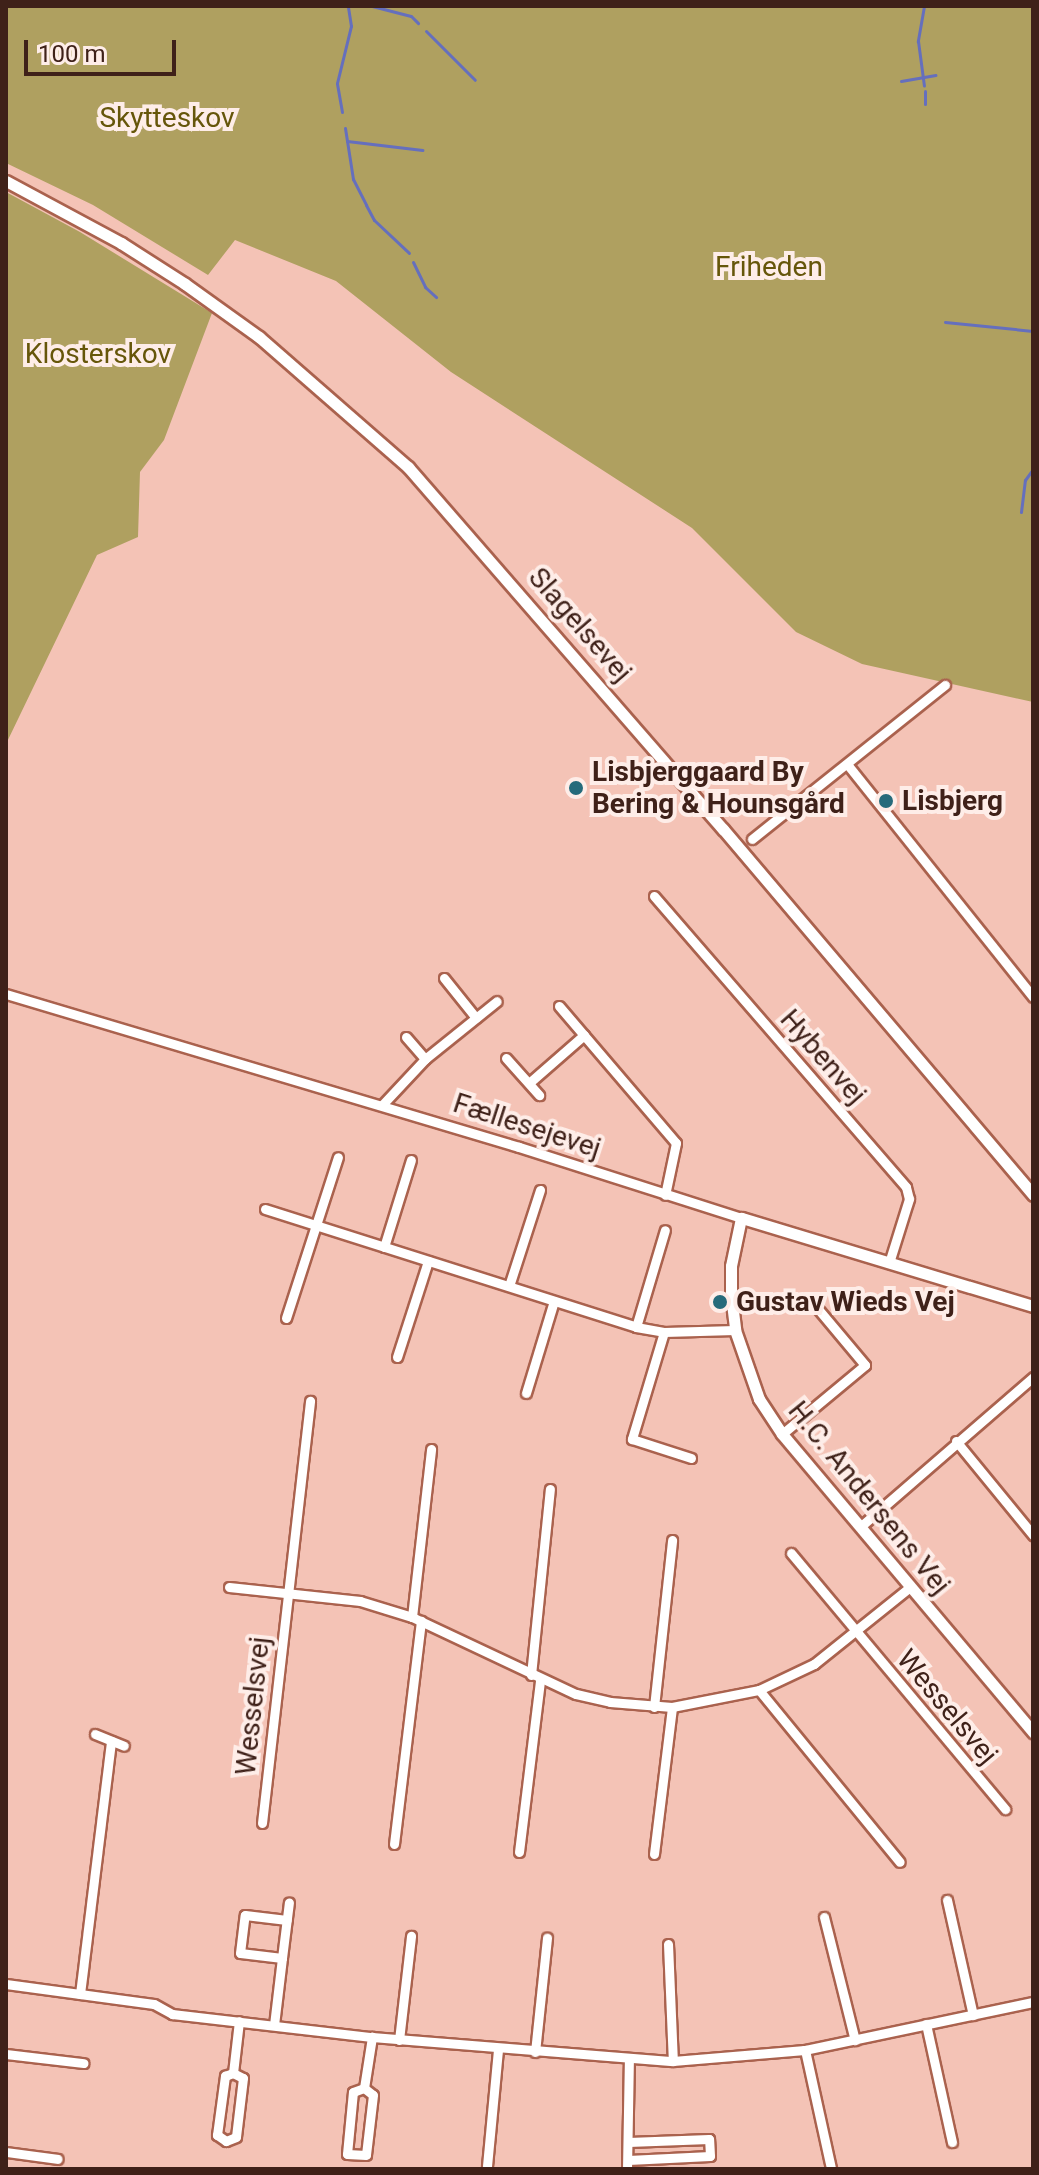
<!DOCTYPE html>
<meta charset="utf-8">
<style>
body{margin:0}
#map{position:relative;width:1039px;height:2175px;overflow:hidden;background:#f4c3b6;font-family:Roboto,sans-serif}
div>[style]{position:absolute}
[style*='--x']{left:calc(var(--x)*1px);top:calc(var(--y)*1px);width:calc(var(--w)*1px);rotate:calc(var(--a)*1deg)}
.green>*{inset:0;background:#afa060}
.stream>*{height:3px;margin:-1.5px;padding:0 1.5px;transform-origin:1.5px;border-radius:1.5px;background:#656fbd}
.roads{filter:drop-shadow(2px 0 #aa624e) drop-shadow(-2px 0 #aa624e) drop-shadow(0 2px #aa624e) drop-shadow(0 -2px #aa624e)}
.minor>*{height:9px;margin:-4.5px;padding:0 4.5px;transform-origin:4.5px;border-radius:4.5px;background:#fff}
.tertiary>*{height:11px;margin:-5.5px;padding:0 5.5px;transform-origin:5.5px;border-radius:5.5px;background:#fff}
.dots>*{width:22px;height:22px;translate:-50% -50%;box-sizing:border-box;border:4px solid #feede8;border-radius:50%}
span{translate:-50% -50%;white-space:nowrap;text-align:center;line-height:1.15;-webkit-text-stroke:8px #feede8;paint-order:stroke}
.park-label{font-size:28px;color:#66560a}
.street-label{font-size:28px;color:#3f2119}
.poi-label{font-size:28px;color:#3f2119;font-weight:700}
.left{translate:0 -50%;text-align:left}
.frame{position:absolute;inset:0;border:8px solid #3f2119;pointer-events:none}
.scale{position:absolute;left:24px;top:40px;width:152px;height:36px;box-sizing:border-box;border:4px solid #3f2119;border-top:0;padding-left:10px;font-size:24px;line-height:28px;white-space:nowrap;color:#3f2119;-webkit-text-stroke:6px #feede8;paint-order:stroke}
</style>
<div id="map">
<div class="green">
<i style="clip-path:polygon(6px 6px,1033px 6px,1033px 702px,862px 664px,796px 632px,692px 528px,451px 372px,336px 281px,235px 240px,208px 275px,93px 205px,6px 163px)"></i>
<i style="clip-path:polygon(6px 192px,80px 232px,212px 313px,164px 440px,140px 472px,138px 537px,97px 555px,6px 744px)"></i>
</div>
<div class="stream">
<i style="--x:372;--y:6;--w:40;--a:14.4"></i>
<i style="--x:411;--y:16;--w:10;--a:45"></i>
<i style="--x:924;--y:6;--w:36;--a:100"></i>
<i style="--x:918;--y:41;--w:45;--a:82.4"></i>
<i style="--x:426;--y:31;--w:69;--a:45"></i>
<i style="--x:901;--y:81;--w:35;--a:-10"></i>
<i style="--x:925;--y:91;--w:13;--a:90"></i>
<i style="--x:342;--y:112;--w:29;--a:-100"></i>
<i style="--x:337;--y:83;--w:59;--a:-76.2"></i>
<i style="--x:351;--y:26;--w:20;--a:-99"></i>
<i style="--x:345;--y:128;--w:52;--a:81.1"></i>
<i style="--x:353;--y:179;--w:29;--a:63"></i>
<i style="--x:366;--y:205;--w:17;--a:62"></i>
<i style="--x:374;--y:220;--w:48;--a:43.3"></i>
<i style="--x:347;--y:141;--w:76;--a:6.8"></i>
<i style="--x:413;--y:262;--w:28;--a:64"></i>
<i style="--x:425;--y:287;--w:15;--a:42"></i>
<i style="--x:945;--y:322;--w:88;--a:5.8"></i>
<i style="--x:1021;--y:512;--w:32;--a:-83"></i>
<i style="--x:1025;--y:480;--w:14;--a:-54"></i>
</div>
<div class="roads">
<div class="minor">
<i style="--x:847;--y:764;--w:298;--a:51.4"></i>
<i style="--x:752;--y:839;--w:247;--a:-38.6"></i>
<i style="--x:654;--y:896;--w:385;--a:49.1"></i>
<i style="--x:906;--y:1187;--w:12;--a:76"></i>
<i style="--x:909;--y:1199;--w:67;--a:107.4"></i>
<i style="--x:444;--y:978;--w:51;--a:51.3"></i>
<i style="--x:6;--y:994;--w:535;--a:16.61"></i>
<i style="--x:519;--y:1147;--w:233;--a:17.7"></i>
<i style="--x:559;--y:1006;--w:180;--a:49.5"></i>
<i style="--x:676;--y:1143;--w:53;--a:101.9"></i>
<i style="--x:406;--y:1037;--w:29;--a:49"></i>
<i style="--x:506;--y:1058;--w:50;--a:48.3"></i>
<i style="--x:529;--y:1083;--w:73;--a:-41.1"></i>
<i style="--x:382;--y:1105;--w:63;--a:-46.9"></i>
<i style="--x:425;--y:1059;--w:92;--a:-38.9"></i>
<i style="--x:265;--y:1209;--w:389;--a:17.6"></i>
<i style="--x:636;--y:1327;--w:28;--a:10"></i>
<i style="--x:664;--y:1332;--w:71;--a:-1.6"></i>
<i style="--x:384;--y:1247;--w:91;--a:-72.8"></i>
<i style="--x:509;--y:1286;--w:101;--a:-72.1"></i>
<i style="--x:286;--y:1318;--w:169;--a:-72.1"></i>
<i style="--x:636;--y:1327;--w:101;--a:-73.4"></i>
<i style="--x:664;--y:1332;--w:112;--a:106.7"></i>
<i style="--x:632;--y:1439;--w:62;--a:17.9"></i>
<i style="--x:397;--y:1357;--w:101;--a:-72.1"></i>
<i style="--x:526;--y:1393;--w:96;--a:-73.1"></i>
<i style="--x:782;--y:1434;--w:108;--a:-39.7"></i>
<i style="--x:865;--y:1365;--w:72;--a:-129.9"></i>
<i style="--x:956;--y:1441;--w:122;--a:50.7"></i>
<i style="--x:860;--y:1527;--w:229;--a:-40.9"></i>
<i style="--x:791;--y:1553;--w:334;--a:50.1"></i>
<i style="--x:229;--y:1587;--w:132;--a:6.1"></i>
<i style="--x:360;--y:1601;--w:54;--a:17.1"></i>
<i style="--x:412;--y:1617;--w:181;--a:25.2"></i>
<i style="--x:576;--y:1694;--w:35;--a:13"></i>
<i style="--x:610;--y:1702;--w:62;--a:4.6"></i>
<i style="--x:672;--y:1707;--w:89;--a:-11.1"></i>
<i style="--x:759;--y:1690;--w:61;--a:-25.3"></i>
<i style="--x:814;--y:1664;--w:123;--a:-38.7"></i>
<i style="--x:412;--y:1617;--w:169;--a:-83.5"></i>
<i style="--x:531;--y:1675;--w:187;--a:-84.2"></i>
<i style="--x:759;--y:1690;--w:222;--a:50.7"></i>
<i style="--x:654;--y:1707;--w:168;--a:-83.8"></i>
<i style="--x:95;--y:1734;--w:31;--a:22"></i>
<i style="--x:262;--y:1823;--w:425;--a:-83.5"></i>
<i style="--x:394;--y:1844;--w:225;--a:-83.1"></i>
<i style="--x:519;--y:1852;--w:173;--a:-83"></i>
<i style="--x:654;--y:1854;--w:148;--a:-83"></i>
<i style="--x:947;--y:1900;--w:118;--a:77.3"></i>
<i style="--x:824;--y:1917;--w:127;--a:75.9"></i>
<i style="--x:668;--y:1944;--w:117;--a:87.6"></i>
<i style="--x:282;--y:1958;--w:56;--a:-82.9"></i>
<i style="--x:6;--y:1984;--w:149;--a:7.7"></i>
<i style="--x:154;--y:2004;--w:21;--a:29"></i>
<i style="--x:172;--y:2014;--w:201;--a:6.6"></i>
<i style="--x:372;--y:2037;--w:302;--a:4.6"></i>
<i style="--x:673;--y:2061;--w:132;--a:-4.8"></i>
<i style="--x:805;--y:2050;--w:233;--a:-11.9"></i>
<i style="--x:80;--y:1994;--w:255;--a:-83"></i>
<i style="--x:926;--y:2024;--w:121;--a:77.6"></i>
<i style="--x:274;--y:2025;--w:67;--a:-83.2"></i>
<i style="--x:282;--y:1958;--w:42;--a:-173.2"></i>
<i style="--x:240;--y:1953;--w:38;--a:-83"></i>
<i style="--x:245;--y:1915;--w:42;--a:6.8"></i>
<i style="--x:399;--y:2040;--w:105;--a:-83.4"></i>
<i style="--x:805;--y:2050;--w:121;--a:77.6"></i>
<i style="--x:535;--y:2052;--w:115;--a:-84"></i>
<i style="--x:6;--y:2054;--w:78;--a:6.7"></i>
<i style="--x:233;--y:2073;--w:11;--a:27"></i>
<i style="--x:243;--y:2078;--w:59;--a:96.8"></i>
<i style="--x:236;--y:2137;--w:11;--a:158"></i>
<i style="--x:226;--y:2141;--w:11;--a:-146"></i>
<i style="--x:217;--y:2135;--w:60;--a:-82.3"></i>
<i style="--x:225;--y:2076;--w:9;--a:-21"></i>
<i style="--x:233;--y:2073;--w:52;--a:-83.4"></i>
<i style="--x:364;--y:2088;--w:11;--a:38"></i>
<i style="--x:373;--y:2095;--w:60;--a:96.7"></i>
<i style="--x:366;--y:2155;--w:19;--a:-177"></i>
<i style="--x:347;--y:2154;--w:62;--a:-84.5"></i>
<i style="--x:353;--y:2092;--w:12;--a:-20"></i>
<i style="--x:364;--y:2088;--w:52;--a:-81.1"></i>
<i style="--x:6;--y:2152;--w:52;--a:7.7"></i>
<i style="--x:628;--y:2160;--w:82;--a:-2.8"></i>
<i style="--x:710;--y:2156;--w:17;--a:-93"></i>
<i style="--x:709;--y:2139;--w:81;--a:177.9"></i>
<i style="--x:487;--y:2166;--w:118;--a:-84.6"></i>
<i style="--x:627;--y:2169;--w:110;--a:-89"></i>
</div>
<div class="tertiary">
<i style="--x:6;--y:181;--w:131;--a:28.3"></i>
<i style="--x:121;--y:243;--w:76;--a:32.6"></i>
<i style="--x:185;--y:284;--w:91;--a:35.6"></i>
<i style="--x:259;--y:337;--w:198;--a:41.1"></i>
<i style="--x:408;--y:467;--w:480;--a:49"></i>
<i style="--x:723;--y:829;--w:480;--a:49.7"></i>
<i style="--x:1033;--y:1306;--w:305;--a:-163.2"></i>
<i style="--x:741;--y:1218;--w:49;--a:101.8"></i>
<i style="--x:731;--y:1266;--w:29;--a:90"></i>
<i style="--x:731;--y:1295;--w:35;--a:83"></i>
<i style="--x:735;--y:1330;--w:73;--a:70.8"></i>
<i style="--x:759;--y:1399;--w:42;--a:56.7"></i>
<i style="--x:782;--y:1434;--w:390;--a:49.9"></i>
</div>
</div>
<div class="dots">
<i style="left:576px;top:788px;background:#266b7b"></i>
<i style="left:886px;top:801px;background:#266b7b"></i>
<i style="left:720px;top:1302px;background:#266b7b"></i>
</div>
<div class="park-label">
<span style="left:167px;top:118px">Skytteskov</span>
<span style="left:769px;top:267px">Friheden</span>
<span style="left:98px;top:354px">Klosterskov</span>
</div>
<div class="street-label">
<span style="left:580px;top:625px;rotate:49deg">Slagelsevej</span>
<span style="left:823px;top:1057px;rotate:49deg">Hybenvej</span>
<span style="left:527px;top:1126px;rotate:18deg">Fællesejevej</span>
<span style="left:869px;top:1498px;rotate:51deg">H.C. Andersens Vej</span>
<span style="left:253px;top:1706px;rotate:-84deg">Wesselsvej</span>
<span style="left:947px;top:1707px;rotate:50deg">Wesselsvej</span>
</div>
<div class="poi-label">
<span class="left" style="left:592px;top:788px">Lisbjerggaard By<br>Bering &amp; Hounsgård</span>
<span class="left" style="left:902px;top:801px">Lisbjerg</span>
<span class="left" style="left:736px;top:1302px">Gustav Wieds Vej</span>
</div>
<div class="frame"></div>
<div class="scale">100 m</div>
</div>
